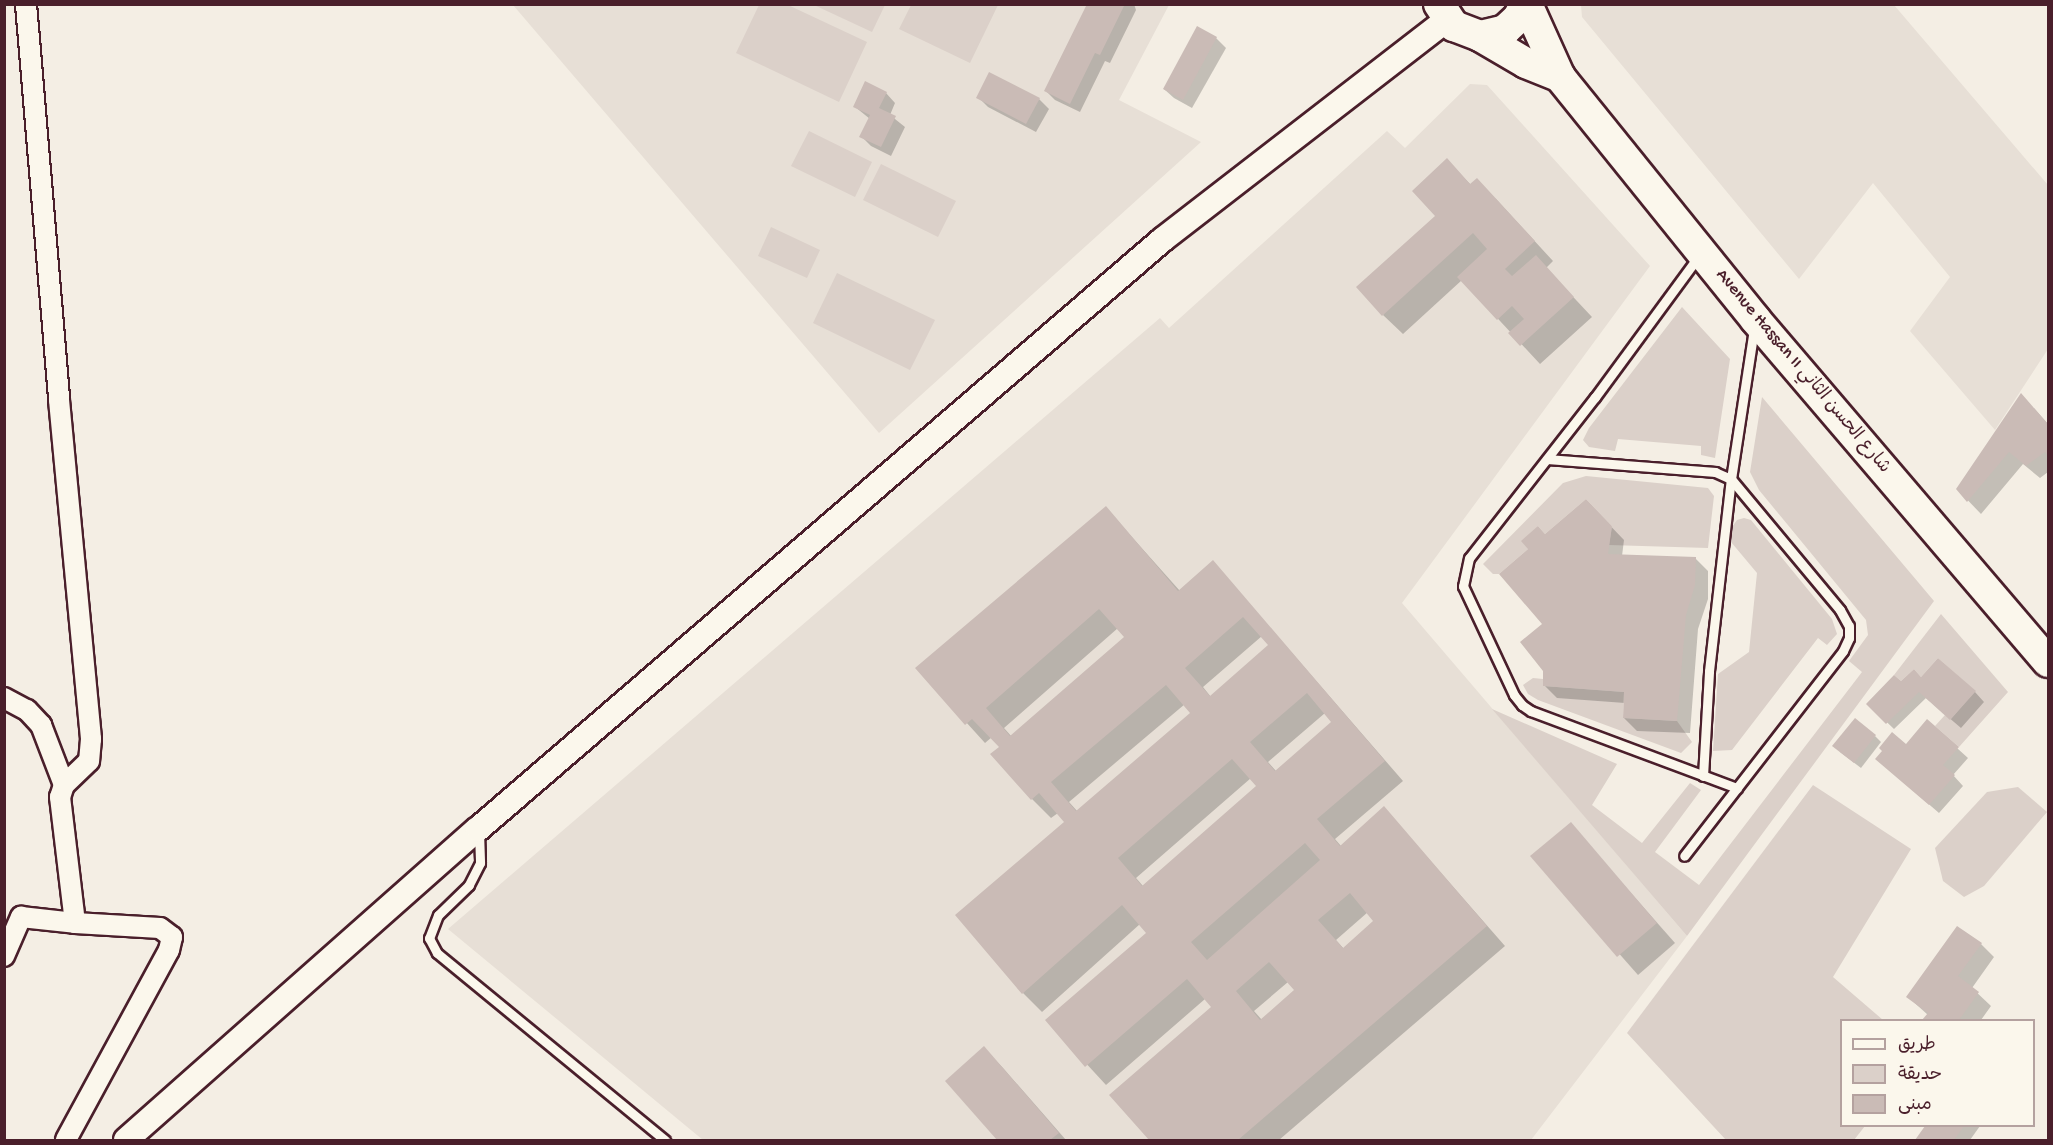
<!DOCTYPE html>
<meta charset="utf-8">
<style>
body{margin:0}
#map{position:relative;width:2053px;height:1145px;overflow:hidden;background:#f4eee4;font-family:"Gochi Hand","Playpen Sans Arabic",sans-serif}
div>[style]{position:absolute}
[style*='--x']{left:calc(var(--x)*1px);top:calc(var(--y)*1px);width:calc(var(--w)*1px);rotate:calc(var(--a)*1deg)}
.built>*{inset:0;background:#e7dfd6}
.green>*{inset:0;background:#dbd0c9}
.shadow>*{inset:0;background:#0003}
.building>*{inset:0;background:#cabbb6}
.roads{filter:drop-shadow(2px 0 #4a1f2b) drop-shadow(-2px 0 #4a1f2b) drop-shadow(0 2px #4a1f2b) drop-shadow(0 -2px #4a1f2b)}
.service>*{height:9px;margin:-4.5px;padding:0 4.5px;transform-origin:4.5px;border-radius:4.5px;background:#fbf7ec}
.minor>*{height:20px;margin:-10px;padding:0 10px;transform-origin:10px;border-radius:10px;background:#fbf7ec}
.tertiary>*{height:24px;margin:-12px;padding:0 12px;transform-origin:12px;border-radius:12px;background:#fbf7ec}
.primary>*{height:30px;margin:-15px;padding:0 15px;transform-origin:15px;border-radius:15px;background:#fbf7ec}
span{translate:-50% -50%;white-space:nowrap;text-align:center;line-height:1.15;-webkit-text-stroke:4.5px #fbf7ec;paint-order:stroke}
.street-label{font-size:18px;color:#4a1f2b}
.frame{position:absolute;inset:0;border:6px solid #4a1f2b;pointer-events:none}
.legend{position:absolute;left:1840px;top:1019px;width:195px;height:108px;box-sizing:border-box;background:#fbf7ec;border:2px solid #b4a19f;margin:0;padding:8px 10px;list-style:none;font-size:18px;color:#4a1f2b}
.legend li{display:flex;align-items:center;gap:12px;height:30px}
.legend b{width:30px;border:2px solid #b4a19f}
</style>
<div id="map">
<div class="built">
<i style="clip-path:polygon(513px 5px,1169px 5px,1119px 100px,1201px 142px,879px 433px)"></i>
<i style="clip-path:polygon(1581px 5px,1894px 5px,2048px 185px,2048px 349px,1995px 430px,1910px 331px,1950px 277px,1873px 183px,1799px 279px,1582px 17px)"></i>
<i style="clip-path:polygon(1470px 84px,1487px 85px,1650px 266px,1402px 603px,1687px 936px,1531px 1140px,703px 1140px,448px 929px,1160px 318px,1169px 328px,1387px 131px,1405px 148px)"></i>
</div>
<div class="green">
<i style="clip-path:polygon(759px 5px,788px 5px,867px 42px,839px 102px,736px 53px)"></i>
<i style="clip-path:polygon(814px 5px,885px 5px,872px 32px)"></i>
<i style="clip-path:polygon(911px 5px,911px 4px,998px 5px,970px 63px,899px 29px)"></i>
<i style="clip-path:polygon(809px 131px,872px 162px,855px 197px,791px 166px)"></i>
<i style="clip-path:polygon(881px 164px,956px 201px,938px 237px,863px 200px)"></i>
<i style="clip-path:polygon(771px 227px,820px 250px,807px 278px,758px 256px)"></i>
<i style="clip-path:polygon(837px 273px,935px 320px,910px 370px,813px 323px)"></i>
<i style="clip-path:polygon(1682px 307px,1730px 359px,1715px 458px,1701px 455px,1701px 446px,1618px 439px,1615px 451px,1589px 447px,1583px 440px,1589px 428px)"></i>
<i style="clip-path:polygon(1762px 397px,1934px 601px,1687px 936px,1492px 709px,1617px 764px,1592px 805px,1642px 843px,1690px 783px,1701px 790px,1655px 852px,1699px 885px,1862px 672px,1849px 661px,1868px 635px,1866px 620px,1759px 490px,1750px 472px)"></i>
<i style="clip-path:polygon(1586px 476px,1708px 488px,1714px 496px,1708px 548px,1609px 545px,1612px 526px,1586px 499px,1545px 534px,1538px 526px,1528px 549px,1499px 574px,1493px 574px,1483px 564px,1563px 483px)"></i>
<i style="clip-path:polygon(1744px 518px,1751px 520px,1832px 619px,1837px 634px,1827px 645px,1818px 638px,1732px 750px,1713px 751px,1718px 674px,1749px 652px,1757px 573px,1731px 542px,1732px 527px,1737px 520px)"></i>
<i style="clip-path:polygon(1941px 614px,2008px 692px,1959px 747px,1935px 726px,1945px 715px,1951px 719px,1975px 691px,1938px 658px,1921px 677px,1914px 669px,1901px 681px,1894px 675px)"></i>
<i style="clip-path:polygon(1533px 678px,1543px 679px,1543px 686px,1624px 692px,1623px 718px,1677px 721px,1692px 742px,1681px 753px,1538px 700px,1528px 694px,1523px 685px)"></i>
<i style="clip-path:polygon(1813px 785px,1911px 849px,1833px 977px,1883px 1020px,1842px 1020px,1842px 1126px,1865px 1126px,1854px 1140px,1726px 1140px,1627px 1033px)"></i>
<i style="clip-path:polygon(2018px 787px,2047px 812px,1984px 886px,1964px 897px,1943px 881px,1935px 848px,1987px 792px)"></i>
</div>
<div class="shadow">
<i style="clip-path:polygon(1088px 4px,1134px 4px,1136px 10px,1110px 63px,1105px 61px,1080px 112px,1055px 100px,1046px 91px)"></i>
<i style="clip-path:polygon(1216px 38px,1226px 48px,1192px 108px,1174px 98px,1164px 89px)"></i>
<i style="clip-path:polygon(886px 93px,895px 103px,890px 115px,905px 127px,891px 156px,871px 146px,861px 136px,870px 119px,854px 106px)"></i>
<i style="clip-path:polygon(978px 97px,1039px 99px,1049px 109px,1036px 132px,988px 107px)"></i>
<i style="clip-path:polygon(1447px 160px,1471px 185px,1496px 199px,1553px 261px,1546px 268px,1592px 317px,1540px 364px,1462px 280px,1403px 334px,1383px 315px,1437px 216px)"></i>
<i style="clip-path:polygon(2034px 408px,2048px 424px,2048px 472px,2040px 478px,2023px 464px,1981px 514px,1957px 489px)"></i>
<i style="clip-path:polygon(evenodd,1106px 508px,1180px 591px,1213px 562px,1403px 781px,1335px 839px,1341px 846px,1384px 808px,1505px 946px,1279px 1140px,1151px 1140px,1112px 1095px,1213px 1007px,1205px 999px,1106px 1085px,1047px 1021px,1148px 933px,1140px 924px,1042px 1012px,1023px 993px,1066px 822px,1058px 813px,1051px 818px,1032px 799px,1001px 747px,992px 737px,985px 743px,917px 668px,1106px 508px,1118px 628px,1126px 637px,1012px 737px,1004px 728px,1118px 628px,1106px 508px,1262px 636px,1270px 645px,1211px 697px,1203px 687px,1262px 636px,1106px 508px,1185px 704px,1193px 713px,1078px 812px,1069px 802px,1185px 704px,1106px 508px,1325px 713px,1333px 722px,1276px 771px,1268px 762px,1325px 713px,1106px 508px,1251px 778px,1258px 787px,1143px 886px,1136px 878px,1251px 778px,1106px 508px,1368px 912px,1376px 921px,1344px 949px,1336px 940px,1368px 912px,1106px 508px,1288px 982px,1296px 990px,1262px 1020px,1254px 1011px,1288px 982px)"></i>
<i style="clip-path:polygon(1599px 514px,1624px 540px,1622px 556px,1695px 558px,1708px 571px,1708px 599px,1698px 629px,1690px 733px,1637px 731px,1624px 718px,1625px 703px,1557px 698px,1544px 685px,1545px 535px)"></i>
<i style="clip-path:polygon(1921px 679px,1975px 692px,1984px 702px,1961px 728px,1926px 698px,1894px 729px,1868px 704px)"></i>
<i style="clip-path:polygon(1927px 721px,1968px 758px,1953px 775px,1963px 786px,1939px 813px,1887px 768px)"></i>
<i style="clip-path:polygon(1875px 736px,1881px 742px,1861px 768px,1840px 752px)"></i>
<i style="clip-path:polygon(1570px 824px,1675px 943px,1638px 975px,1533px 856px)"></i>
<i style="clip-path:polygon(1981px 944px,1994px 957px,1972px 988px,1991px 1006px,1981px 1020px,1924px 1020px,1928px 1015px,1908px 997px)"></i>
<i style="clip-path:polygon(984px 1048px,1003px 1068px,1066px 1140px,999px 1140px,947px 1081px)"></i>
<i style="clip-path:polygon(1927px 1126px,1980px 1126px,1970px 1140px,1916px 1140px)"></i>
</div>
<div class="building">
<i style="clip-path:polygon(1087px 4px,1125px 4px,1100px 55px,1095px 53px,1070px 104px,1044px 91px)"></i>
<i style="clip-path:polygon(1197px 26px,1217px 37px,1183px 100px,1163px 89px)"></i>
<i style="clip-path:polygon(989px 72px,1040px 98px,1026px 124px,976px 98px)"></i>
<i style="clip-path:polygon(865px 81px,887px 92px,879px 108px,896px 116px,881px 147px,859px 137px,870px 115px,853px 107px)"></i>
<i style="clip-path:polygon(1447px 158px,1470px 184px,1477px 178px,1535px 241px,1505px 269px,1512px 276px,1536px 255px,1574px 297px,1520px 346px,1508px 333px,1524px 319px,1512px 306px,1497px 320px,1457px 277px,1487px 249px,1473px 233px,1382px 316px,1356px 287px,1435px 216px,1412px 191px)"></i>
<i style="clip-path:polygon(2021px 393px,2048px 424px,2048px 456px,2045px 452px,2026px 466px,2009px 452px,1967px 502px,1956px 489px)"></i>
<i style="clip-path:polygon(1586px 499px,1612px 526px,1608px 554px,1696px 557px,1695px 585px,1686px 615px,1677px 721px,1623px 718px,1624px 692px,1543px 686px,1543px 671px,1520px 642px,1542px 624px,1499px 574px,1528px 549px,1521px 541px,1538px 526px,1545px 534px)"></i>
<i style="clip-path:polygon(evenodd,1106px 506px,1178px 591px,1213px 560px,1385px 761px,1317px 819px,1340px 846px,1384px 806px,1487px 926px,1238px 1140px,1149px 1140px,1109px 1095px,1211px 1007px,1187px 979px,1085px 1067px,1045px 1020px,1146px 933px,1122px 905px,1022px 994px,955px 915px,1064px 822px,1039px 793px,1031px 800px,990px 754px,999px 747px,972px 719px,965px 725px,915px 668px,1106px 506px,1099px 609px,1124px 637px,1010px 736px,986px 708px,1099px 609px,1106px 506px,1243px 617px,1268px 645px,1210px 696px,1185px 668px,1243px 617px,1106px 506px,1166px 685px,1190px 713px,1076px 811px,1051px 782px,1166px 685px,1106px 506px,1307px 693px,1331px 722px,1275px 771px,1250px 742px,1307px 693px,1106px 506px,1232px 759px,1256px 786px,1142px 886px,1118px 858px,1232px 759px,1106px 506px,1305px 843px,1320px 860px,1207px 960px,1191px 942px,1305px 843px,1106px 506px,1350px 893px,1373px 921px,1343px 948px,1318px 920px,1350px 893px,1106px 506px,1269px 962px,1294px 990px,1260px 1020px,1236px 991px,1269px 962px)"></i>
<i style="clip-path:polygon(1938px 658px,1976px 691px,1950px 720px,1919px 692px,1886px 724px,1866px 704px,1894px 675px,1901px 681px,1914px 669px,1921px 677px)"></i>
<i style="clip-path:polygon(1855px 718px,1876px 735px,1854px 763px,1832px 746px)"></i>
<i style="clip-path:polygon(1927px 719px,1959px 747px,1943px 765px,1955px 775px,1929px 805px,1875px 759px,1882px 751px,1879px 748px,1892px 732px,1906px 744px)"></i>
<i style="clip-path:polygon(1571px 822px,1657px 923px,1617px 957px,1530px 856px)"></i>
<i style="clip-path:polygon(1957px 926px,1982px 943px,1958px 976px,1979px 992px,1959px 1020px,1922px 1020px,1928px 1013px,1906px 997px)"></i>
<i style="clip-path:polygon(984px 1046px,1059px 1133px,1050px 1140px,997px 1140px,945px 1081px)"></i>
<i style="clip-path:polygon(1925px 1126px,1964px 1126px,1954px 1140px,1915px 1140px)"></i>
</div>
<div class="roads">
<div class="service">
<i style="--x:1698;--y:257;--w:174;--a:126.3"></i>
<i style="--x:1595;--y:397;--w:204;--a:128"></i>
<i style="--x:1469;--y:558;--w:29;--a:102"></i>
<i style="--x:1463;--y:586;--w:120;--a:64.9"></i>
<i style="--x:1514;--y:695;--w:13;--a:51"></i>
<i style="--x:1522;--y:705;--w:11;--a:34"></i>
<i style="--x:1531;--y:711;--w:220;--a:20.5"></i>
<i style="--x:1547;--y:459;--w:169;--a:4.4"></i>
<i style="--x:1715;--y:472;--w:17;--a:24"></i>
<i style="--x:1731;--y:479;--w:170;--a:50.2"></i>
<i style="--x:1840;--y:610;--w:18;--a:61"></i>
<i style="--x:1849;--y:626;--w:12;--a:90"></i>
<i style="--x:1849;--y:638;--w:14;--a:115"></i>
<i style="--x:1843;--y:651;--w:259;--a:127.8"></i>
<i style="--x:1703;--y:776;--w:105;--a:-86.7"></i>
<i style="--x:1709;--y:671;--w:193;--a:-83.5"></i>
<i style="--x:1731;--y:479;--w:153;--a:-81.3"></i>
<i style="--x:479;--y:832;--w:31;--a:88"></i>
<i style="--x:480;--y:863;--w:25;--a:117"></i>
<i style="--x:469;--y:885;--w:43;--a:135.9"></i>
<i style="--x:438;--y:915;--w:25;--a:111"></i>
<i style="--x:429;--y:938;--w:17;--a:62"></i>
<i style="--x:437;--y:953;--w:295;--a:39.4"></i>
</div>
<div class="minor">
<i style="--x:26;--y:4;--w:397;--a:85.2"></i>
<i style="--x:59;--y:400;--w:341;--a:84.6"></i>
<i style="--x:91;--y:739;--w:22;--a:95"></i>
<i style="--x:89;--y:761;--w:35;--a:136"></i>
<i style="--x:64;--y:785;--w:13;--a:108"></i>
<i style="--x:60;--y:797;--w:127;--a:83.2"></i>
<i style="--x:75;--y:923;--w:85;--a:3.4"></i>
<i style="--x:160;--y:928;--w:15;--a:37"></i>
<i style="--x:172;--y:937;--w:13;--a:103"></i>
<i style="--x:169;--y:950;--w:216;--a:118.5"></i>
<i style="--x:4;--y:698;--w:26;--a:28"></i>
<i style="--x:27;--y:710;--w:21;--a:47"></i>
<i style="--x:41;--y:725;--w:64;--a:69"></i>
<i style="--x:4;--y:956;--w:43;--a:-66.4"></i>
<i style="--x:21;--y:917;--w:54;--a:6.3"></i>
</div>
<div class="tertiary">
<i style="--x:126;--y:1140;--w:470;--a:-41.5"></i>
<i style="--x:478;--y:829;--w:903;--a:-40.73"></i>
<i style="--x:1162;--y:240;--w:360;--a:-37.7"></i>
</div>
<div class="primary">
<i style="--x:1439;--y:4;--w:27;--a:56"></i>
<i style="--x:1454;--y:26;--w:28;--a:21"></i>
<i style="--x:1480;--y:36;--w:26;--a:-13"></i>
<i style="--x:1505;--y:30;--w:18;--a:-43"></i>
<i style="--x:1518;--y:18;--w:16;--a:-63"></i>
<i style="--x:1527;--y:4;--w:80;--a:65.7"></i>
<i style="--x:1560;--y:77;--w:311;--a:51.1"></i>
<i style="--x:1755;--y:319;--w:451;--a:49.5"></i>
<i style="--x:1480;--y:36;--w:53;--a:30.4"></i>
<i style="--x:1526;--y:63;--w:37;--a:22"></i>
</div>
</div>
<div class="street-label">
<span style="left:1802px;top:372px;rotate:50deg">Avenue Hassan II شارع الحسن الثاني</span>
</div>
<div class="frame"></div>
<ul class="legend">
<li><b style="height:8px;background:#fbf7ec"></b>طريق</li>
<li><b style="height:16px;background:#dbd0c9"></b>حديقة</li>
<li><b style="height:16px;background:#cabbb6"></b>مبنى</li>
</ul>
</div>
